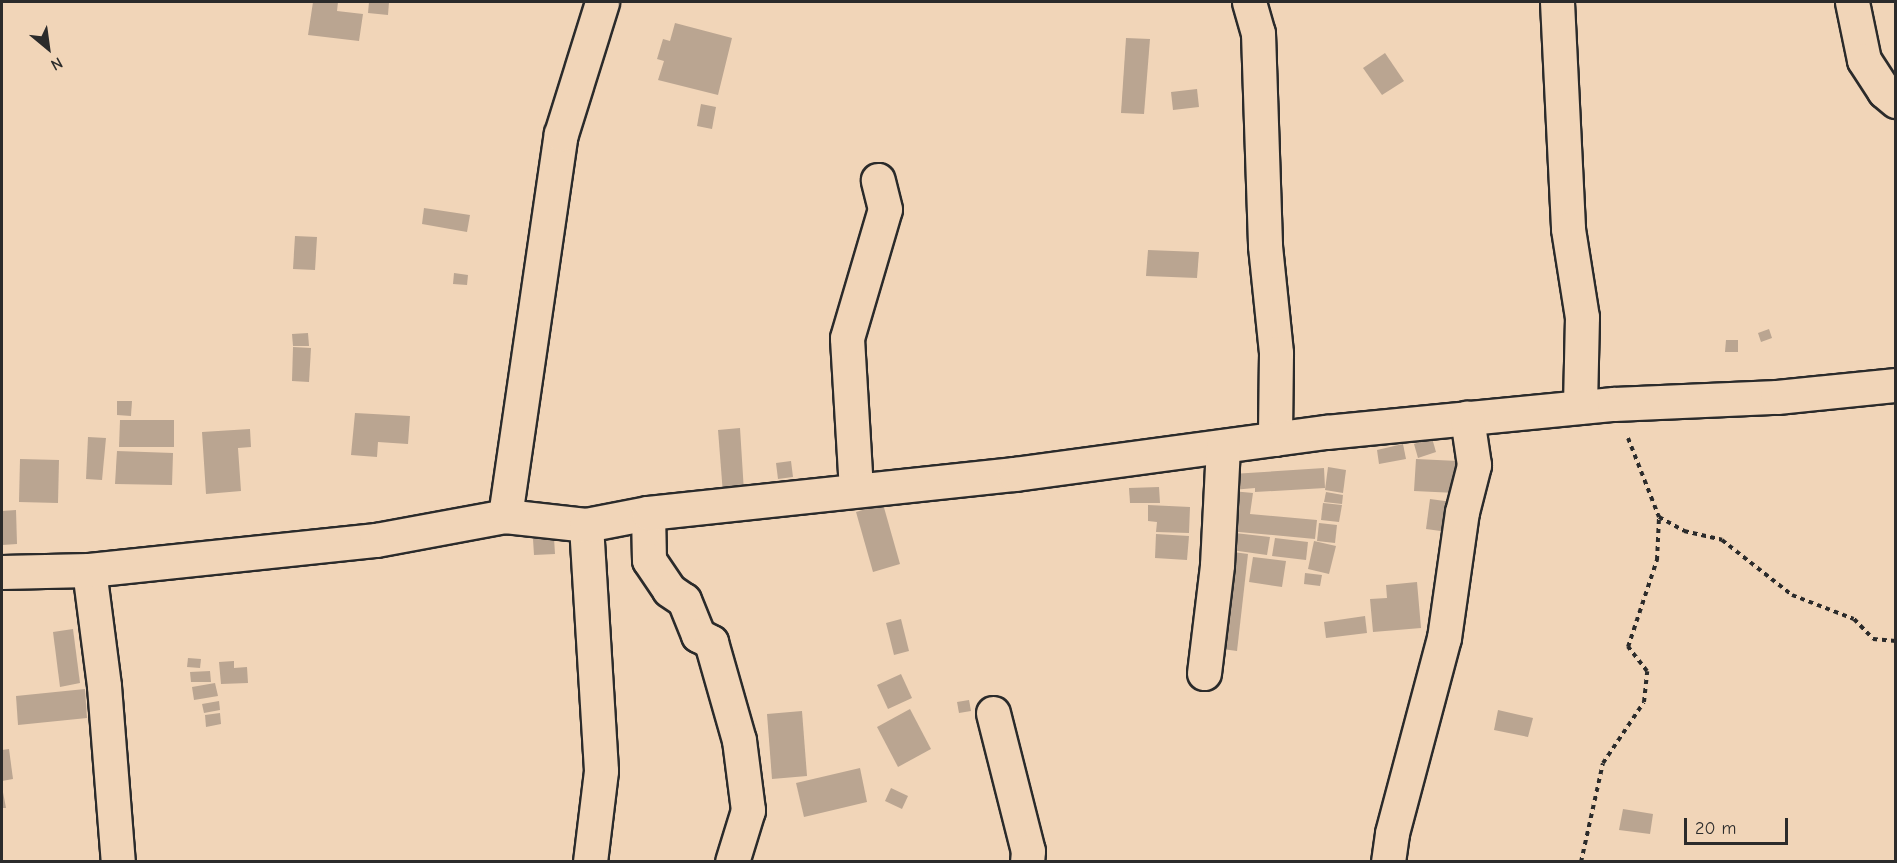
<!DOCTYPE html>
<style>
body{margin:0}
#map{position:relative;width:1897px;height:863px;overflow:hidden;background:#f1d5b8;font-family:"Comic Neue",sans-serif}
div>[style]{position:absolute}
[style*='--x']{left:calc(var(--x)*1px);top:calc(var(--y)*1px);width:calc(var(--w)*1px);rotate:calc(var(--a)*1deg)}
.building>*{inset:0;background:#baa591}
.path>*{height:4px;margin-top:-2px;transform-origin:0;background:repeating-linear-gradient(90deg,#2b2b2b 0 4.5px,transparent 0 9px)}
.roads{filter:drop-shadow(2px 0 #2b2b2b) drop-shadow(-2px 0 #2b2b2b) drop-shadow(0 2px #2b2b2b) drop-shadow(0 -2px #2b2b2b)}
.street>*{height:33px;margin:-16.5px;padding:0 16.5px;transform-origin:16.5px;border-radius:16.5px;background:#f1d5b8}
span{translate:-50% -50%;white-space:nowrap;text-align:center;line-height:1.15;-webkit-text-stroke:6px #f1d5b8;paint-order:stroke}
.frame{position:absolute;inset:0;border:3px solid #2b2b2b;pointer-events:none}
.north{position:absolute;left:18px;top:18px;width:60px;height:60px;-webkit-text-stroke:4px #f1d5b8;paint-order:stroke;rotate:151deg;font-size:16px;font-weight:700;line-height:24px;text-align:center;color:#2b2b2b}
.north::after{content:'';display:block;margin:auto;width:21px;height:27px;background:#2b2b2b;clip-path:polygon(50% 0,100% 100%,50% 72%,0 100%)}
.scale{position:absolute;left:1684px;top:818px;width:104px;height:27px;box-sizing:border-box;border:3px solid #2b2b2b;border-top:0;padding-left:8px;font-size:18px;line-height:21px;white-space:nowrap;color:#2b2b2b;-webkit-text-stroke:4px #f1d5b8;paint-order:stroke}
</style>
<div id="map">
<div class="building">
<i style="clip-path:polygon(313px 2px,338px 2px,337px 11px,363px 14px,359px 41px,308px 35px)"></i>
<i style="clip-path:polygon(369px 2px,389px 2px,388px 15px,368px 13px)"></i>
<i style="clip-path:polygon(675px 23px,732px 38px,718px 95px,658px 80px,664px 61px,657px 59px,663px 39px,670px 41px)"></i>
<i style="clip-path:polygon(1126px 38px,1150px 39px,1144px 114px,1121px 113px)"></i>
<i style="clip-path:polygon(1385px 53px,1404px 81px,1382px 95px,1363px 68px)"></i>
<i style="clip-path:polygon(1197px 89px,1199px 107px,1173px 110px,1171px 92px)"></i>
<i style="clip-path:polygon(701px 104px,716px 107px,712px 129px,697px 126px)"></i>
<i style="clip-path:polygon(424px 208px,470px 215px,467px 232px,422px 224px)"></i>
<i style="clip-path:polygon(295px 236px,317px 237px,315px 270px,293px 269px)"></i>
<i style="clip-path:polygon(1148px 250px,1199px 252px,1197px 278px,1146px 276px)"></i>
<i style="clip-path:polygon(454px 273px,468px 275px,467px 285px,453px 284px)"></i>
<i style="clip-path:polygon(1769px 329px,1772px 338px,1761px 342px,1758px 333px)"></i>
<i style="clip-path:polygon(308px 333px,309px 346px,293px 346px,292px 334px)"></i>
<i style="clip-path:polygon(1726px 340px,1738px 340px,1738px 352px,1725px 352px)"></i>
<i style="clip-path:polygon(293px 347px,311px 348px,309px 382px,292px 381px)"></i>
<i style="clip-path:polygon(117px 401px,132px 401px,131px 416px,117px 415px)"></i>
<i style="clip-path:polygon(355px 413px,410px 416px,408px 444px,378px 442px,377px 457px,351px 455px)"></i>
<i style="clip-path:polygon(120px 420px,174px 420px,174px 447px,119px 447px)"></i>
<i style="clip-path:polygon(740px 428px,744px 492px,723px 494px,718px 430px)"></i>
<i style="clip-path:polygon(250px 429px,251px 447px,238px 448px,241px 491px,206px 494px,202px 432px)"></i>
<i style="clip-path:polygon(88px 437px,106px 438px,102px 480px,86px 479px)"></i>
<i style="clip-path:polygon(1432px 438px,1436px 452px,1418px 458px,1414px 444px)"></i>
<i style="clip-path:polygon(1403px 444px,1406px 459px,1379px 464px,1377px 450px)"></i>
<i style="clip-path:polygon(117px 451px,173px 453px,172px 485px,115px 484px)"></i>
<i style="clip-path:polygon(20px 459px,59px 460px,58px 503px,19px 502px)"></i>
<i style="clip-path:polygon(1416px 459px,1458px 461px,1456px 493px,1414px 491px)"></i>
<i style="clip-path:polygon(791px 461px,793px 477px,778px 479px,776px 463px)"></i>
<i style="clip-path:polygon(1328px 467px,1346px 470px,1343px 493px,1325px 490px)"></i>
<i style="clip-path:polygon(1324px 468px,1325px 488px,1255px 492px,1255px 488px,1232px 490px,1232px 474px)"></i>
<i style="clip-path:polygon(1159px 487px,1160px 503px,1130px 503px,1129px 488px)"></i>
<i style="clip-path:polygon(1232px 491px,1253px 493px,1250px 514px,1317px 520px,1315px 539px,1228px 531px)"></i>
<i style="clip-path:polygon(1326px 492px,1343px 495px,1342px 504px,1324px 502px)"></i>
<i style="clip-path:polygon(1430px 499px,1452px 502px,1448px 532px,1426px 529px)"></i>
<i style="clip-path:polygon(1323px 503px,1342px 505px,1339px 522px,1321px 520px)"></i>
<i style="clip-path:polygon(883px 504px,900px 564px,873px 572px,856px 512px)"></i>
<i style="clip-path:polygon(1148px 505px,1190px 507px,1189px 533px,1156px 532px,1157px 522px,1148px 521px)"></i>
<i style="clip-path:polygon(16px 510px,17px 544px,2px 545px,2px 511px)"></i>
<i style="clip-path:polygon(1319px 523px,1337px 525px,1335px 543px,1317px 541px)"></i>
<i style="clip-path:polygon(1226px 532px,1270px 537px,1267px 555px,1224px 549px)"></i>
<i style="clip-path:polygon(1156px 534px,1189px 536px,1187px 560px,1155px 558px)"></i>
<i style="clip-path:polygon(554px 538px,555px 554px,534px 555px,533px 539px)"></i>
<i style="clip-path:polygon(1275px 538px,1308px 542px,1306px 560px,1272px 556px)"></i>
<i style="clip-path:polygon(1314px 541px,1336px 546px,1329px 574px,1308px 569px)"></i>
<i style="clip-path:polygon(1226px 551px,1248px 554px,1237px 651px,1215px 648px)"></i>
<i style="clip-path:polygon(1253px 557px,1286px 561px,1282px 587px,1249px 582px)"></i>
<i style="clip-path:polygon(1305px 573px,1322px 575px,1320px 586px,1304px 584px)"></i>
<i style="clip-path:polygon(1417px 582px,1421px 628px,1373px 632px,1370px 599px,1387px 598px,1386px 585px)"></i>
<i style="clip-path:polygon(1365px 616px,1367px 633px,1326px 638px,1324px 622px)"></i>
<i style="clip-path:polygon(901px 619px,909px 651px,894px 655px,886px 623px)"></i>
<i style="clip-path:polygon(73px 629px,80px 683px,60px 687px,53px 632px)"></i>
<i style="clip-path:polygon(188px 658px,201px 659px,200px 668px,187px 667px)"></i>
<i style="clip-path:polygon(234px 661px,234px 668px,247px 667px,248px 683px,221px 684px,219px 662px)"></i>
<i style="clip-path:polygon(210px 671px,211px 682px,191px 682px,190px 672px)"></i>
<i style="clip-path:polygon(901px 674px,912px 698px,888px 709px,877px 685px)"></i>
<i style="clip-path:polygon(215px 683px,218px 696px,194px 700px,192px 687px)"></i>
<i style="clip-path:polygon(85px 689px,87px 718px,18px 725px,16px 696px)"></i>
<i style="clip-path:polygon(969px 700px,971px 711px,959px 713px,957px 702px)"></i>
<i style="clip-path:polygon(219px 701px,220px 710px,204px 713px,202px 704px)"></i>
<i style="clip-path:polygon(910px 709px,931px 749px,898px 767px,877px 727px)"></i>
<i style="clip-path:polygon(1498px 710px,1533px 718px,1528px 737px,1494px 730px)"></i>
<i style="clip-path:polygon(802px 711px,807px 776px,772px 779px,767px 714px)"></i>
<i style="clip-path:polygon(220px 713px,221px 724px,206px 727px,205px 715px)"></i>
<i style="clip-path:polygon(9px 749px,13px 779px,2px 781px,2px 750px)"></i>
<i style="clip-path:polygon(860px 768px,867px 802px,804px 817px,796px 783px)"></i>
<i style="clip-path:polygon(2px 787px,6px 808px,2px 808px)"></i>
<i style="clip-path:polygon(891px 788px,908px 796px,902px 809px,885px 801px)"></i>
<i style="clip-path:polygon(1623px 809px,1653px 814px,1650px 834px,1619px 830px)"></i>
</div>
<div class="path">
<i style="--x:1628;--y:438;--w:85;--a:68.6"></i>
<i style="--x:1659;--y:517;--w:29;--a:29"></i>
<i style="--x:1684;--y:531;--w:39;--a:13"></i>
<i style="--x:1722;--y:540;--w:89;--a:38.2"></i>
<i style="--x:1792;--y:595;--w:66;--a:21.2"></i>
<i style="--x:1854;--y:619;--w:28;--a:46"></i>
<i style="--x:1873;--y:639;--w:23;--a:5"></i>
<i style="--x:1581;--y:862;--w:101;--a:-77.5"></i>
<i style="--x:1603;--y:763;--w:73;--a:-56.1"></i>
<i style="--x:1644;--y:702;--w:31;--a:-84"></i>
<i style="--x:1647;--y:671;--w:31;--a:-128"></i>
<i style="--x:1628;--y:647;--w:92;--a:-71.6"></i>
<i style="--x:1657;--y:560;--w:43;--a:-87.3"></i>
</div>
<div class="roads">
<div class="street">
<i style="--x:1249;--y:2;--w:32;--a:74"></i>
<i style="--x:1258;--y:33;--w:213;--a:88.1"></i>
<i style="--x:1265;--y:246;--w:108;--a:84.1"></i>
<i style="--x:1276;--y:353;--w:86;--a:90.7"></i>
<i style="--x:1557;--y:2;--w:227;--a:87.2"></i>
<i style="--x:1568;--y:229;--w:89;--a:81"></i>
<i style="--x:1582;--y:317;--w:90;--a:91.3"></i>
<i style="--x:1852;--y:2;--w:59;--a:78.3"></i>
<i style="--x:1864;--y:60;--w:37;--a:57"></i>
<i style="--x:1884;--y:91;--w:16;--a:40"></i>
<i style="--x:856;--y:490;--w:152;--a:-93.4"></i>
<i style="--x:847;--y:338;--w:134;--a:-73.6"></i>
<i style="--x:885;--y:209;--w:30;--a:-104"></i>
<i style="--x:648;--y:513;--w:47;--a:88.8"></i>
<i style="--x:649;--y:560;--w:36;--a:56"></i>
<i style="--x:669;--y:590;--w:18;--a:34"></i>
<i style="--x:684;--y:600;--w:38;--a:68"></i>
<i style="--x:698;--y:635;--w:15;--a:28"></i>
<i style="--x:711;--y:642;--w:102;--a:74.1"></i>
<i style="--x:739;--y:740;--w:71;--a:82.7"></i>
<i style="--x:748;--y:810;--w:54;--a:107.1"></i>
<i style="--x:505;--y:516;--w:386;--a:-81.7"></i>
<i style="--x:561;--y:134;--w:138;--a:-72.7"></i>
<i style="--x:586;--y:525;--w:246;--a:86.5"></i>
<i style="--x:601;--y:771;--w:92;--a:96.9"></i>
<i style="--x:89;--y:570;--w:117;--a:82.6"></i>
<i style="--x:104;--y:686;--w:177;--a:85.5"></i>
<i style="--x:2;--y:572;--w:87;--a:-1.3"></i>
<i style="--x:89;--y:570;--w:289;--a:-6"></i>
<i style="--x:376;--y:540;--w:131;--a:-10.5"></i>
<i style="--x:505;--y:516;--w:81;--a:6.3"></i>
<i style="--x:586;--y:525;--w:63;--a:-11"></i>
<i style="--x:648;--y:513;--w:369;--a:-6.1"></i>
<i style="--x:1015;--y:474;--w:314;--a:-7.7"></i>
<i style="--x:1326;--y:432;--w:289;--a:-5.6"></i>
<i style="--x:1614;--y:404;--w:163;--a:-2.5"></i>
<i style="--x:1777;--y:397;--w:120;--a:-5.8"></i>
<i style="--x:1204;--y:673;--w:109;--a:-83.1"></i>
<i style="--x:1217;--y:565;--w:119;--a:-87.1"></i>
<i style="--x:993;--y:713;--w:142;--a:75.8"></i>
<i style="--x:1028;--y:851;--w:11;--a:95"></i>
<i style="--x:1388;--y:862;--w:29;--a:-82"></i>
<i style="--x:1392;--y:833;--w:202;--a:-75.1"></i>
<i style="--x:1444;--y:638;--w:127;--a:-81.9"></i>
<i style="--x:1462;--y:512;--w:49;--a:-75.7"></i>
<i style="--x:1474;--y:465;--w:48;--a:-98.5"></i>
</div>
</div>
<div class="frame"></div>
<div class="north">N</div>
<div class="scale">20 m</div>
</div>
